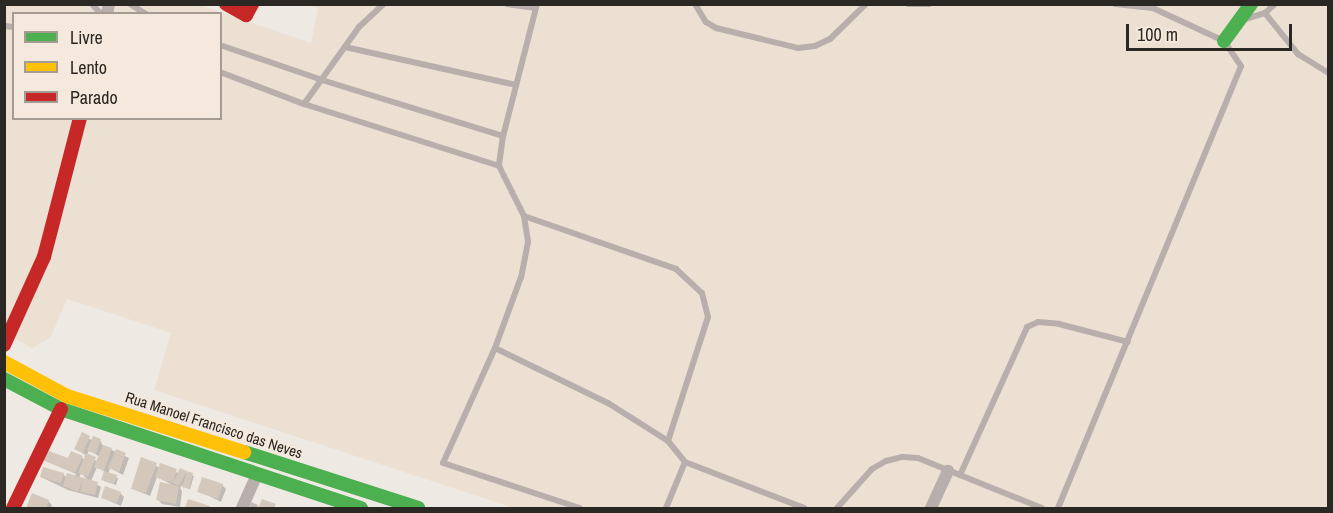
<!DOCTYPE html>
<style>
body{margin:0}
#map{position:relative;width:1333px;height:513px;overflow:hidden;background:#efe9e3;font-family:"Archivo Narrow",sans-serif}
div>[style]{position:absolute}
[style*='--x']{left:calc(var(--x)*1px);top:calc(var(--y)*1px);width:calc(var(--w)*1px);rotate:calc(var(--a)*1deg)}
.built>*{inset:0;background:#ece0d3}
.shadow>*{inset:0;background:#0003}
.building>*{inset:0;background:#d4c8bc}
.lane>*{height:6px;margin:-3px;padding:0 3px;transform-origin:3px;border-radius:3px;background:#b8afad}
.street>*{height:12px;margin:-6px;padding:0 6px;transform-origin:6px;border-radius:6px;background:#b8afad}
.fast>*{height:14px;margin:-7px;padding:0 7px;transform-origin:7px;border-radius:7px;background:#4caf50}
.slow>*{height:14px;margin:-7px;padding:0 7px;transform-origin:7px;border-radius:7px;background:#ffc107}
.jam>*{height:14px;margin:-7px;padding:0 7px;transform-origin:7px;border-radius:7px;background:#c62828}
span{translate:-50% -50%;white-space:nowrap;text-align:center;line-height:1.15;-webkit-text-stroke:5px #f5e9dd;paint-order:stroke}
.street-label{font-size:15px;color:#2b2723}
.frame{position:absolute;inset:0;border:6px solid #2b2723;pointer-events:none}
.legend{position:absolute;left:12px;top:12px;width:210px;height:108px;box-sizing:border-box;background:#f5e9dd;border:2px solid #a49b93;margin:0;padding:8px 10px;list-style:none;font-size:18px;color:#2b2723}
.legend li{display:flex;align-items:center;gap:12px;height:30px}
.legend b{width:30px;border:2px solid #a49b93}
.scale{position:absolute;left:1126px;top:24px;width:166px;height:27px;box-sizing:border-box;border:3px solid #2b2723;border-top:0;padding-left:8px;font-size:18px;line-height:21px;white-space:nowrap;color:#2b2723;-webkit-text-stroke:4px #f5e9dd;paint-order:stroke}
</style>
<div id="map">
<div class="built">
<i style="clip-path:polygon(evenodd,4px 5px,200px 5px,311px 43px,318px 8px,307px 5px,1328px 5px,1328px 508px,514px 508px,154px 390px,171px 333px,67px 299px,50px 338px,32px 348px,5px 333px,4px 5px,14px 14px,220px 14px,220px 118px,14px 118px,14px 14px)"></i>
</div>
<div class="shadow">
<i style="clip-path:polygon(evenodd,82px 434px,93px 441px,100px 440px,103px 446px,129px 458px,123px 475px,110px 468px,108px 474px,118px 478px,116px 485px,104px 481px,105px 472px,97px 467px,91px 481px,101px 487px,98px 498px,68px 490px,41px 477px,63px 474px,67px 478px,75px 477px,76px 474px,44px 460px,82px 458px,85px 460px,87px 456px,76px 449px,82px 434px,89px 450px,100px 457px,98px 462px,87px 455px,89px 450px,82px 434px,81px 473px,88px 480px,79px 478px,81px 473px)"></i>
<i style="clip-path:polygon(142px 459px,160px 468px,179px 473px,180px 470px,194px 476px,190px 489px,182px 485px,180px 488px,182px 491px,180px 507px,162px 504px,158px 500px,171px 484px,157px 477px,150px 496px,133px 489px)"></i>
<i style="clip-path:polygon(222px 485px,226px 489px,221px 502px,199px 491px)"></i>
<i style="clip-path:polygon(120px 493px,124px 497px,121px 506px,103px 498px)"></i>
<i style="clip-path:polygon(33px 495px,48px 501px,52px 505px,51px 508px,28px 508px)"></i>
<i style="clip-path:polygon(189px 500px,209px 507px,210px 508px,188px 508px)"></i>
<i style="clip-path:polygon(251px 502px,258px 505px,257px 508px,249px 508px)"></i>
</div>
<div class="building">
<i style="clip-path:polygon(82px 432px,90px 436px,83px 453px,74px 449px)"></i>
<i style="clip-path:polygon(93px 436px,101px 439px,96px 454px,87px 451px)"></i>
<i style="clip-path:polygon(103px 445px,112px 448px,104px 471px,94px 467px)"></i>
<i style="clip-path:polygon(116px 449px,126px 453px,119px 472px,108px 468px)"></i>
<i style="clip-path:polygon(46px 450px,68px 458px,71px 451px,83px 456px,75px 473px,42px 460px)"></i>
<i style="clip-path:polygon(86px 453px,96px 457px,88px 477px,78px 473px)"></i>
<i style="clip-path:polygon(141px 457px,157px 463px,146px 493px,131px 489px)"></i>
<i style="clip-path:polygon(160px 463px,177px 469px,173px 483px,155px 477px)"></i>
<i style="clip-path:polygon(43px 467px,64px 473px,61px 483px,40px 477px)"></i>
<i style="clip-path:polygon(180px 468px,187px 471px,179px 486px,173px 483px)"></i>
<i style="clip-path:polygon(104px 471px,117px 475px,114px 484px,101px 480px)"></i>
<i style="clip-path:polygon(187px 471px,193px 473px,189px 489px,182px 487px)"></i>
<i style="clip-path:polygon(67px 473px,98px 482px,95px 495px,80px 492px,83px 479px,78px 492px,63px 486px)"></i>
<i style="clip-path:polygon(202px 477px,223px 484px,218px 499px,197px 492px)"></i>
<i style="clip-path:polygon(160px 482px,179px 486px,176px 504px,156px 500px)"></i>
<i style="clip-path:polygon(105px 486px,121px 492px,117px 503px,101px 498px)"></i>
<i style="clip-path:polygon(32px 493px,49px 500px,46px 508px,26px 508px)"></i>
<i style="clip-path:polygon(188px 499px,210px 506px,209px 508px,185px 507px)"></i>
<i style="clip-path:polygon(262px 499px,276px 504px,274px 508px,258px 508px)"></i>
</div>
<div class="lane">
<i style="--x:92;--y:4;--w:13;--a:48"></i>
<i style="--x:130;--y:4;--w:19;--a:32"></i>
<i style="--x:507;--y:4;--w:29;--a:8"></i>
<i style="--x:537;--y:4;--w:136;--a:104.4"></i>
<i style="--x:503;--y:136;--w:30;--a:98"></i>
<i style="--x:499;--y:166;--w:56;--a:63.4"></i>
<i style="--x:524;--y:216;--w:26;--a:81"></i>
<i style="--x:528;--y:242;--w:36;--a:101"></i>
<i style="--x:521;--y:277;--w:76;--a:110.1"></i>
<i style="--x:495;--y:348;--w:126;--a:114.3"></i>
<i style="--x:443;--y:463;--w:144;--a:18.2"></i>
<i style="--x:695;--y:4;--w:21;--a:59"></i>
<i style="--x:706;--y:22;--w:12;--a:31"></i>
<i style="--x:716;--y:28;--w:84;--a:13.7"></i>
<i style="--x:798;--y:48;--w:17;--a:-7"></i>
<i style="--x:815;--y:46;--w:17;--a:-25"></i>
<i style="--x:830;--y:39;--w:50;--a:-44.2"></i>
<i style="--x:908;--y:4;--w:21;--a:0"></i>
<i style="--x:1265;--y:13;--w:53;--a:51.2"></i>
<i style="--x:1298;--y:54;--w:36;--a:32"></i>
<i style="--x:1246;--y:19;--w:20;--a:-18"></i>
<i style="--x:1265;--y:13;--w:13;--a:-42"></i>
<i style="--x:4;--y:26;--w:10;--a:6"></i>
<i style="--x:220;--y:45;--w:108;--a:18.9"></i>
<i style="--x:322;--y:80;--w:189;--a:17.2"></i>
<i style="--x:345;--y:47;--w:175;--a:12.5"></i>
<i style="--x:220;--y:72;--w:90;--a:20.9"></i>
<i style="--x:304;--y:104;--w:205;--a:17.6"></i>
<i style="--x:304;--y:104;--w:95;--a:-54.5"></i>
<i style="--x:359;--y:27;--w:34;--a:-43"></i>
<i style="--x:524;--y:216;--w:161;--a:19.2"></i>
<i style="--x:676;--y:269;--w:35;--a:43"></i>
<i style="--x:702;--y:293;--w:25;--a:76"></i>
<i style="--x:708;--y:317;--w:130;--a:107.9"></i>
<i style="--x:495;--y:348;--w:126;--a:26"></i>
<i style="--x:608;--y:403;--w:71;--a:32.3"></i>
<i style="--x:668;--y:441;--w:27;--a:51"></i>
<i style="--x:685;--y:462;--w:128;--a:21.1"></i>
<i style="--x:960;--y:475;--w:162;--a:-65.6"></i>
<i style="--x:1027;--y:327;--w:12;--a:-24"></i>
<i style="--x:1038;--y:322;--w:21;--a:5"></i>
<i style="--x:1059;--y:324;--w:71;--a:14.6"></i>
<i style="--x:666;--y:508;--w:50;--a:-67.6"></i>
<i style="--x:837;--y:508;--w:52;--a:-48.1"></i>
<i style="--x:872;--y:469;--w:16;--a:-30"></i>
<i style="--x:886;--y:461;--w:16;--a:-14"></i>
<i style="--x:902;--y:457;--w:16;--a:4"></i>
<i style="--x:918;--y:458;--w:134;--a:22"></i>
<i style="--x:1058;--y:508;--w:478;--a:-67.5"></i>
<i style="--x:1241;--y:66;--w:30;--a:-124"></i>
<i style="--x:1224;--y:41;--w:78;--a:-155.1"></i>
<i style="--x:1153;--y:8;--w:38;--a:-174"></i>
</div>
<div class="street">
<i style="--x:107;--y:14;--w:10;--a:-79"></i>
<i style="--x:242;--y:508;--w:36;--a:-66"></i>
<i style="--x:931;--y:508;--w:41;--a:-65.3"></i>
</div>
<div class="fast">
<i style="--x:1224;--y:41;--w:46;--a:-53.9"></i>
<i style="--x:4;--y:379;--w:64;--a:27.8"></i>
<i style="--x:61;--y:409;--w:316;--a:18.3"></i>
<i style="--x:244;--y:452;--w:183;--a:17.8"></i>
</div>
<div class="slow">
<i style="--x:4;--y:362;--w:72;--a:28.4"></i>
<i style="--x:67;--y:396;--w:186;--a:17.6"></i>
</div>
<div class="jam">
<i style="--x:226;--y:4;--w:23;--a:29"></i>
<i style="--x:246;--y:15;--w:13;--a:-61"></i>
<i style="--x:4;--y:345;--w:97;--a:-65.6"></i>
<i style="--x:44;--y:257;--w:144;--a:-75.5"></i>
<i style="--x:13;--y:508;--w:110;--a:-64.1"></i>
</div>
<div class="street-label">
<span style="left:214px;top:425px;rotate:18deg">Rua Manoel Francisco das Neves</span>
</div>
<div class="frame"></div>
<ul class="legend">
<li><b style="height:8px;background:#4caf50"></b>Livre</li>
<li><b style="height:8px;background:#ffc107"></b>Lento</li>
<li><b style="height:8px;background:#c62828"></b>Parado</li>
</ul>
<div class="scale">100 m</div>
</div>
